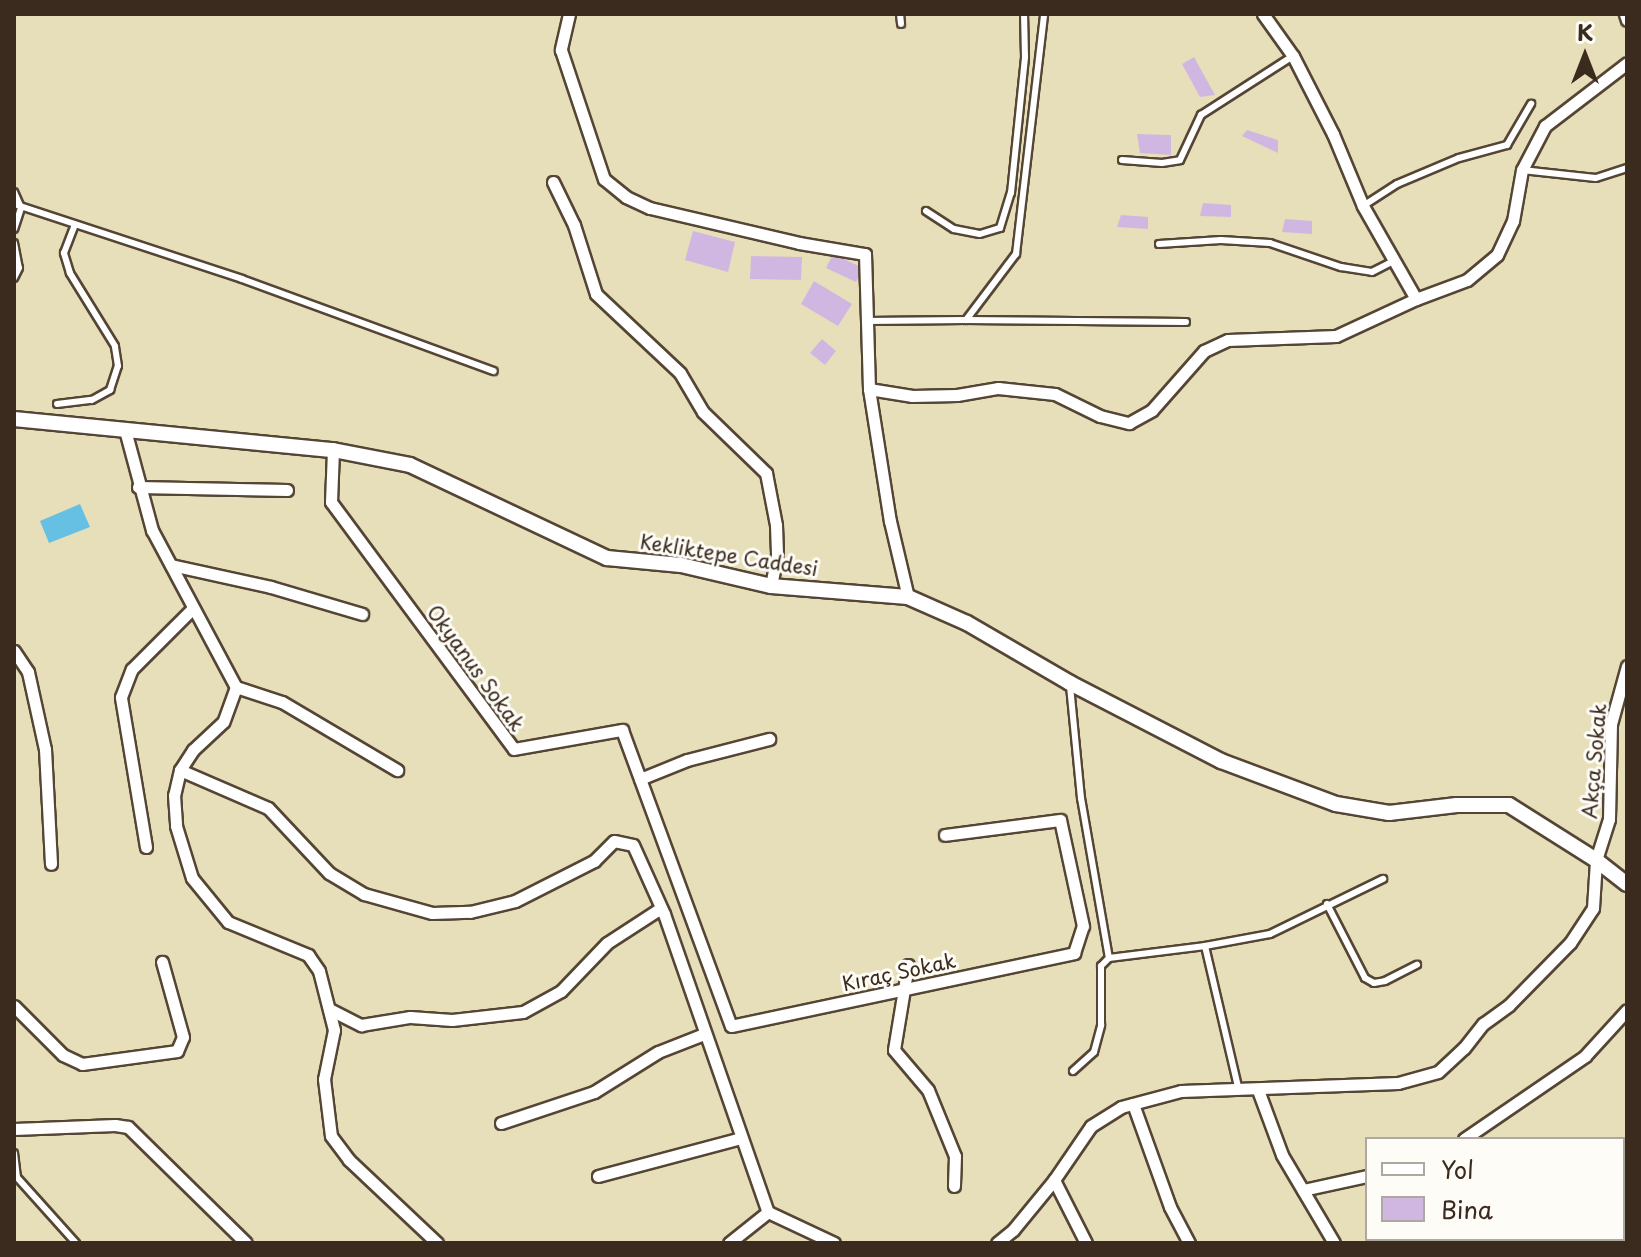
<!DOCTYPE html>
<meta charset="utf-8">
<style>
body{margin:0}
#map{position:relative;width:1641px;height:1257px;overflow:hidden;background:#e7dfb9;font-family:"Playpen Sans",sans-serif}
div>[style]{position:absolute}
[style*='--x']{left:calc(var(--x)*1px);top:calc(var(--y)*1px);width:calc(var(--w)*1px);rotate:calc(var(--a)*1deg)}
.water>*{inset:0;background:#65c0e3}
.building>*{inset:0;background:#d0b7e2}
.roads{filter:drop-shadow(2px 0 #554535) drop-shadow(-2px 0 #554535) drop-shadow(0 2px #554535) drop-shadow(0 -2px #554535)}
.service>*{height:6px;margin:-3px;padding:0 3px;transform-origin:3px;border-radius:3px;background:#fff}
.minor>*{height:11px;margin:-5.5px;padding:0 5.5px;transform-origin:5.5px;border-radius:5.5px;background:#fff}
.tertiary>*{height:14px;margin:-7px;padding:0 7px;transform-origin:7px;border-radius:7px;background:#fff}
span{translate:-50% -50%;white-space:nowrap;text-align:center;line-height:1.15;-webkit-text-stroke:6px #fdfcf7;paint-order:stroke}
.street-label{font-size:20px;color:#3b2a1e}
.frame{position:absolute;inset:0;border:16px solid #3b2a1e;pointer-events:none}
.legend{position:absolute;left:1365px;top:1137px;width:260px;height:104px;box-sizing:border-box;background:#fdfcf7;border:2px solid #afa8a0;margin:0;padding:10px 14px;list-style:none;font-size:24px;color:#3b2a1e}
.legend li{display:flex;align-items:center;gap:16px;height:40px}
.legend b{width:40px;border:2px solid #afa8a0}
.north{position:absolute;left:1545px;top:16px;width:80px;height:80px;-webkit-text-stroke:6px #fdfcf7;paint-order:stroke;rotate:0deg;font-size:22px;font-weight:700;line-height:32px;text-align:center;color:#3b2a1e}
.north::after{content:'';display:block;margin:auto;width:28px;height:36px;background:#3b2a1e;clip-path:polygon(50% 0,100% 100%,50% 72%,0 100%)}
</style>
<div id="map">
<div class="water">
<i style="clip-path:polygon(80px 504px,90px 527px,49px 543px,40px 521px)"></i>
</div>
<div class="building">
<i style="clip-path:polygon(1194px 57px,1215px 95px,1200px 97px,1182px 64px)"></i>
<i style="clip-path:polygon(1247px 130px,1278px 140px,1278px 153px,1242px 136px)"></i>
<i style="clip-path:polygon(1137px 134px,1171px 135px,1171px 155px,1140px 153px)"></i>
<i style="clip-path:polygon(1203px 203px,1231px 205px,1231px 217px,1200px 216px)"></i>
<i style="clip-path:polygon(1121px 215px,1148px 217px,1148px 229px,1117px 227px)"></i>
<i style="clip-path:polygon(1285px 219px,1312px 221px,1312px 234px,1282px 232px)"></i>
<i style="clip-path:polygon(693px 231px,735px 242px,728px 272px,685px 260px)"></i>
<i style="clip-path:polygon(833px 254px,863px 268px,856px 282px,826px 268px)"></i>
<i style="clip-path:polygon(751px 256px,802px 257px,801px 280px,750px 279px)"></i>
<i style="clip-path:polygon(814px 281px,852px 304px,838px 326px,801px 304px)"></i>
<i style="clip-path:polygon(822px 339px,836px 351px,825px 365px,810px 353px)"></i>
</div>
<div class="roads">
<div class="service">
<i style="--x:900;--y:14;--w:10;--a:84"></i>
<i style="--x:1122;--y:160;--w:40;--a:4.3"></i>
<i style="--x:1162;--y:163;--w:18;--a:-9"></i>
<i style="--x:1180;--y:160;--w:50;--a:-65"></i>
<i style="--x:1201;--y:115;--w:109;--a:-32.7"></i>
<i style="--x:1522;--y:170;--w:74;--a:6.2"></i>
<i style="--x:1596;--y:178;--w:33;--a:-18"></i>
<i style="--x:14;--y:192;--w:17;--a:66"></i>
<i style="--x:21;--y:208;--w:22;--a:108"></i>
<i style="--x:14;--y:204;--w:240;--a:18.2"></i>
<i style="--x:242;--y:279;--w:268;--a:20.1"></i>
<i style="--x:1363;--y:206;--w:40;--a:-32.9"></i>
<i style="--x:1397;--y:184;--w:67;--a:-22.8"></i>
<i style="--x:1459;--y:158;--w:50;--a:-15.2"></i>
<i style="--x:1507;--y:145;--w:48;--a:-59.7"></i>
<i style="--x:926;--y:211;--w:33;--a:33"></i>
<i style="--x:954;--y:229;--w:26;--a:11"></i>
<i style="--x:980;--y:234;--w:21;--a:-17"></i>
<i style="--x:1000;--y:228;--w:37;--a:-73"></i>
<i style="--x:1011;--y:193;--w:137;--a:-84.1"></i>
<i style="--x:1025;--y:57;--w:43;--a:-91.3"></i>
<i style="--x:14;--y:243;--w:25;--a:79"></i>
<i style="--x:19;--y:268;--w:11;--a:117"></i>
<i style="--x:1159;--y:244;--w:62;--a:-3.7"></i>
<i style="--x:1221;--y:240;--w:49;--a:3.5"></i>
<i style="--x:1270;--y:243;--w:75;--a:18.7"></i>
<i style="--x:1341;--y:267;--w:31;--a:9"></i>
<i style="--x:1372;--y:272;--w:25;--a:-27"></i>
<i style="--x:966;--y:320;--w:220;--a:0.5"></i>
<i style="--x:867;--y:321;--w:99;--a:-0.6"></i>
<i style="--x:966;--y:320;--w:83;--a:-52.9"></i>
<i style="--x:1016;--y:254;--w:242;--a:-83.3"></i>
<i style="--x:57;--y:404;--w:35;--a:-7"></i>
<i style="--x:92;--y:400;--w:21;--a:-29"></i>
<i style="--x:110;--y:390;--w:25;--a:-72"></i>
<i style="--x:118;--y:366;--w:20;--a:-99"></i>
<i style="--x:115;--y:346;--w:86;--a:-121.7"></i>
<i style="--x:70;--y:273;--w:21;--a:-107"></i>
<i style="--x:64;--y:253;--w:30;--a:-69"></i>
<i style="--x:1070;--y:686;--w:113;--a:84.4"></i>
<i style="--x:1081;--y:798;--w:162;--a:80.1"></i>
<i style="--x:1109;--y:958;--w:97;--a:-7.1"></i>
<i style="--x:1205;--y:946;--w:66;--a:-10.5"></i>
<i style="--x:1270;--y:934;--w:126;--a:-26"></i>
<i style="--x:1327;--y:904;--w:83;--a:62.8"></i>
<i style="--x:1365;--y:978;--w:10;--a:29"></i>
<i style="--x:1374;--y:983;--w:11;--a:-10"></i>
<i style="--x:1385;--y:981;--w:36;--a:-27"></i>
<i style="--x:1205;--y:946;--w:149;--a:76.8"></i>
<i style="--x:1073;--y:1071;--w:28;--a:-42"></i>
<i style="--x:1094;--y:1052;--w:28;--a:-75"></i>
<i style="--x:1101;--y:1025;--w:59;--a:-90"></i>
<i style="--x:1101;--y:966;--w:11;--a:-45"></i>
<i style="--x:14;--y:1153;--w:23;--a:83"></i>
<i style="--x:14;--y:1174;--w:93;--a:48.1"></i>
</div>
<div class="minor">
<i style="--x:569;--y:14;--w:37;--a:103"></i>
<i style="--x:561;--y:50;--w:136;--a:71.6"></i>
<i style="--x:604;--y:179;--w:28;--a:39"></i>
<i style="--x:626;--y:197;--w:26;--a:25"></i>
<i style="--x:650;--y:208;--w:153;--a:13.2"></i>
<i style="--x:799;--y:243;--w:67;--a:9.5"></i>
<i style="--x:865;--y:254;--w:135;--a:88.3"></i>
<i style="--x:869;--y:389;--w:134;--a:81"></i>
<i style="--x:890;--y:521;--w:78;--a:76.7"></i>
<i style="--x:1263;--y:14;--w:52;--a:54.5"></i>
<i style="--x:1293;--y:56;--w:88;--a:62.9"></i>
<i style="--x:1333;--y:134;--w:78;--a:67.4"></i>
<i style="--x:1363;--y:206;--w:107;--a:60.3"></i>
<i style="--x:1625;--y:14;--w:6;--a:72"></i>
<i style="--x:553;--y:182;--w:48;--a:64"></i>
<i style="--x:574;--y:225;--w:72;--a:72.3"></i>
<i style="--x:596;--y:294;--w:115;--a:43.2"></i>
<i style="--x:680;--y:373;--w:45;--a:59.5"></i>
<i style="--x:703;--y:412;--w:88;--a:44.1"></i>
<i style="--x:766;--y:473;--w:53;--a:79.1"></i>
<i style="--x:776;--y:525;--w:30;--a:88"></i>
<i style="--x:777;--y:555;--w:32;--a:101"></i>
<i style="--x:869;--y:389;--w:44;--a:9.2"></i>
<i style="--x:912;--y:396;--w:45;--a:-1.3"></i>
<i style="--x:957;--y:395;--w:42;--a:-9.7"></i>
<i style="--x:998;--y:388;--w:57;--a:6"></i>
<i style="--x:1055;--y:394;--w:50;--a:26.1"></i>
<i style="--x:1100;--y:416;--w:30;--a:14"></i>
<i style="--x:1129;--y:423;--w:26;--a:-29"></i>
<i style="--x:1152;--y:410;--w:79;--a:-48.6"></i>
<i style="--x:1204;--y:351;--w:26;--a:-25"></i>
<i style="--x:1228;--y:340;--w:108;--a:-2.1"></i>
<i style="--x:1336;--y:336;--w:88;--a:-24.8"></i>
<i style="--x:1416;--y:299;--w:54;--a:-20.4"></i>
<i style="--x:1467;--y:280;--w:39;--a:-40"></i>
<i style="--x:1497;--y:255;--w:38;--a:-65"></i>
<i style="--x:1513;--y:221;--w:52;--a:-80"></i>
<i style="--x:1522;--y:170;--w:50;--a:-62.4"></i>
<i style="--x:1545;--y:126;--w:103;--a:-37.5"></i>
<i style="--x:125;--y:430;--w:104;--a:74.9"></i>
<i style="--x:152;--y:530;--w:178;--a:61.9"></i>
<i style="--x:236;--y:687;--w:48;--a:18.1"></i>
<i style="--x:282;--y:702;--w:134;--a:30.6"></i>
<i style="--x:333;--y:450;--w:52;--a:92.2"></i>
<i style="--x:331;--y:502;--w:307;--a:53.5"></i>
<i style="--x:514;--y:749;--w:110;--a:-10"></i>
<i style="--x:622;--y:730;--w:315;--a:69.8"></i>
<i style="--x:731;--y:1026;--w:351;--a:-12"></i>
<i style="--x:1074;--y:953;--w:28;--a:-72"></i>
<i style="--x:1083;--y:926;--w:108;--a:-102.2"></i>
<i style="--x:1060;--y:820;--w:116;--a:172.6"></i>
<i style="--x:138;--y:487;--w:149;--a:1.2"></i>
<i style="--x:171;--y:565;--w:102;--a:12.4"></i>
<i style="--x:271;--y:587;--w:95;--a:16.5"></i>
<i style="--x:14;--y:651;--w:25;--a:56"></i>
<i style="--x:28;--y:672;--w:79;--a:77.6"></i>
<i style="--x:45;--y:749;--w:115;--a:87"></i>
<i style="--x:236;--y:687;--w:37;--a:110"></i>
<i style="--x:223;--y:722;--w:41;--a:137"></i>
<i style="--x:193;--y:750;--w:24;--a:123"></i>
<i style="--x:180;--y:770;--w:26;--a:103"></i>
<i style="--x:174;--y:795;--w:31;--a:86"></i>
<i style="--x:176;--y:826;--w:54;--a:72.9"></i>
<i style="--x:192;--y:878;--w:57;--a:50.7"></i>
<i style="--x:228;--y:922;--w:87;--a:22.4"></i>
<i style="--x:308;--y:955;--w:19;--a:55"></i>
<i style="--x:319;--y:971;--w:61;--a:75.7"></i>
<i style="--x:334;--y:1030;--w:50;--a:101.5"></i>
<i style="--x:324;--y:1079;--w:57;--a:83"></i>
<i style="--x:331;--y:1136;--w:30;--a:53"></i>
<i style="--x:349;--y:1160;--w:121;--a:43.3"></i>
<i style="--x:180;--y:770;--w:96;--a:23.4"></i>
<i style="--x:268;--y:808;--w:89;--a:46.8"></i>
<i style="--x:329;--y:873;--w:41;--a:31"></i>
<i style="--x:364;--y:894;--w:71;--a:15.6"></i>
<i style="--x:432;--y:913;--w:38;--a:-2"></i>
<i style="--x:470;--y:912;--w:46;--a:-13.7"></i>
<i style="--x:515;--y:901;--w:89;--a:-26.9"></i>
<i style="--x:594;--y:861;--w:28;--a:-45"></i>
<i style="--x:614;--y:841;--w:19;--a:12"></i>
<i style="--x:633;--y:845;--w:76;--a:65.8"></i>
<i style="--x:664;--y:914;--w:316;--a:70.8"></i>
<i style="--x:640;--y:779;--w:51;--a:-22"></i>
<i style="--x:687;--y:760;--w:85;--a:-14.4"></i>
<i style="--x:146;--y:847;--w:152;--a:-99.5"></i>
<i style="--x:121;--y:697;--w:30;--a:-69"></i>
<i style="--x:132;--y:669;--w:86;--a:-45"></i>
<i style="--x:908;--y:965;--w:86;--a:99.4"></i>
<i style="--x:894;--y:1050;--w:52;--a:49.6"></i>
<i style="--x:928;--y:1090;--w:71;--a:67.8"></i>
<i style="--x:955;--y:1156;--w:30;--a:92"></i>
<i style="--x:14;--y:1006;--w:69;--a:45"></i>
<i style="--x:63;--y:1055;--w:21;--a:25"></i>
<i style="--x:82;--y:1064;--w:96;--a:-7.8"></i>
<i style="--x:177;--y:1051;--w:15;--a:-67"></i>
<i style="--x:183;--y:1037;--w:78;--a:-105.6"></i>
<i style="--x:331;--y:1010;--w:34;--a:27"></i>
<i style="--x:361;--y:1025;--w:50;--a:-9.3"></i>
<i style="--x:410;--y:1017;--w:42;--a:4.1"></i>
<i style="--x:452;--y:1020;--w:71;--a:-6.4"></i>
<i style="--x:523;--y:1012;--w:43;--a:-28.9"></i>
<i style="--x:561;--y:991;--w:66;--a:-46.2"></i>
<i style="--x:607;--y:943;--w:64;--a:-32.9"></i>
<i style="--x:1258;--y:1090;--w:69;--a:69.7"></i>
<i style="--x:1282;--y:1155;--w:102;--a:59.4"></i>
<i style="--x:1133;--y:1104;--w:109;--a:70.2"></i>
<i style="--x:1170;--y:1207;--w:41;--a:62.2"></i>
<i style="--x:501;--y:1123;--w:98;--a:-18.4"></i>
<i style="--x:594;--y:1092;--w:75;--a:-32"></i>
<i style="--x:658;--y:1052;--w:49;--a:-21.4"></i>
<i style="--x:14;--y:1129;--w:101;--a:-2.3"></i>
<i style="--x:115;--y:1125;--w:13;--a:9"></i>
<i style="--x:128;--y:1127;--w:165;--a:44.5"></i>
<i style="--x:1464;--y:1139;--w:147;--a:-34.4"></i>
<i style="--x:1585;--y:1056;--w:62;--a:-47.6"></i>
<i style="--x:598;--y:1176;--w:148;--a:-14.9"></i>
<i style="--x:1054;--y:1180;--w:71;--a:63.1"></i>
<i style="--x:1303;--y:1190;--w:66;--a:-12.3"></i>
<i style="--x:768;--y:1212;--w:73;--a:25.2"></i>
<i style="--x:1556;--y:1239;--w:6;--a:45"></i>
<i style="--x:729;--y:1243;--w:50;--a:-38.5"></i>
<i style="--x:997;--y:1243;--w:21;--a:-39"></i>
<i style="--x:1013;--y:1230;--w:65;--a:-50.6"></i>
<i style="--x:1054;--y:1180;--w:65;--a:-55.6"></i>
<i style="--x:1091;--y:1126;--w:36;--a:-32"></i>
<i style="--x:1121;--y:1107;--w:62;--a:-14.9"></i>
<i style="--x:1181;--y:1091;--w:217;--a:-2.1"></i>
<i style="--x:1398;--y:1083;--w:41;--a:-15.4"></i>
<i style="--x:1438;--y:1072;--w:35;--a:-43"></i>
<i style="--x:1464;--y:1048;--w:31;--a:-52"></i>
<i style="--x:1483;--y:1024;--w:32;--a:-36"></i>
<i style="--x:1509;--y:1005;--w:87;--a:-45.5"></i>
<i style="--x:1570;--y:943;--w:42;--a:-56.7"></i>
<i style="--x:1593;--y:908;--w:48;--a:-86.4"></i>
<i style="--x:1596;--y:860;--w:43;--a:-72.4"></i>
<i style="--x:1609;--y:819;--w:95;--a:-88.8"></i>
<i style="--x:1611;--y:724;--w:60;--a:-74.6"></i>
</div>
<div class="tertiary">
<i style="--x:14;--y:419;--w:321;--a:5.6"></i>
<i style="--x:333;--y:450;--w:78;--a:11"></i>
<i style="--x:410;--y:465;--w:218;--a:25.3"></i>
<i style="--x:607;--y:558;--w:74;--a:5.4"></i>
<i style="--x:681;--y:565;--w:92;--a:13.1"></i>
<i style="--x:771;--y:586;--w:137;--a:4.6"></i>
<i style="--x:908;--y:597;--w:64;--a:23.8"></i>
<i style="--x:967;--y:623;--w:119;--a:30.2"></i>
<i style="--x:1070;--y:683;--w:170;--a:27.3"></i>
<i style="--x:1221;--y:761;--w:123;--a:20.5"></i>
<i style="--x:1336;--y:804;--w:54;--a:9.6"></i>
<i style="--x:1389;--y:813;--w:68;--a:-6.7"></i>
<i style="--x:1457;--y:805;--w:52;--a:0"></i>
<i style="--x:1509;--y:805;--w:103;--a:32.3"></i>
<i style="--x:1596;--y:860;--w:39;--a:38"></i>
</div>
</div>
<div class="street-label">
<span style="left:729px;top:555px;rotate:9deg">Kekliktepe Caddesi</span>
<span style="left:476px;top:668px;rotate:54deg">Okyanus Sokak</span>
<span style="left:1594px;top:761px;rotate:-85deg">Akça Sokak</span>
<span style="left:899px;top:972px;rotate:-12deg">Kıraç Sokak</span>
</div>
<div class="frame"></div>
<ul class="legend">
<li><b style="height:10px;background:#fff"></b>Yol</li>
<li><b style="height:22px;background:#d0b7e2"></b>Bina</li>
</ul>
<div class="north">K</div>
</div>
